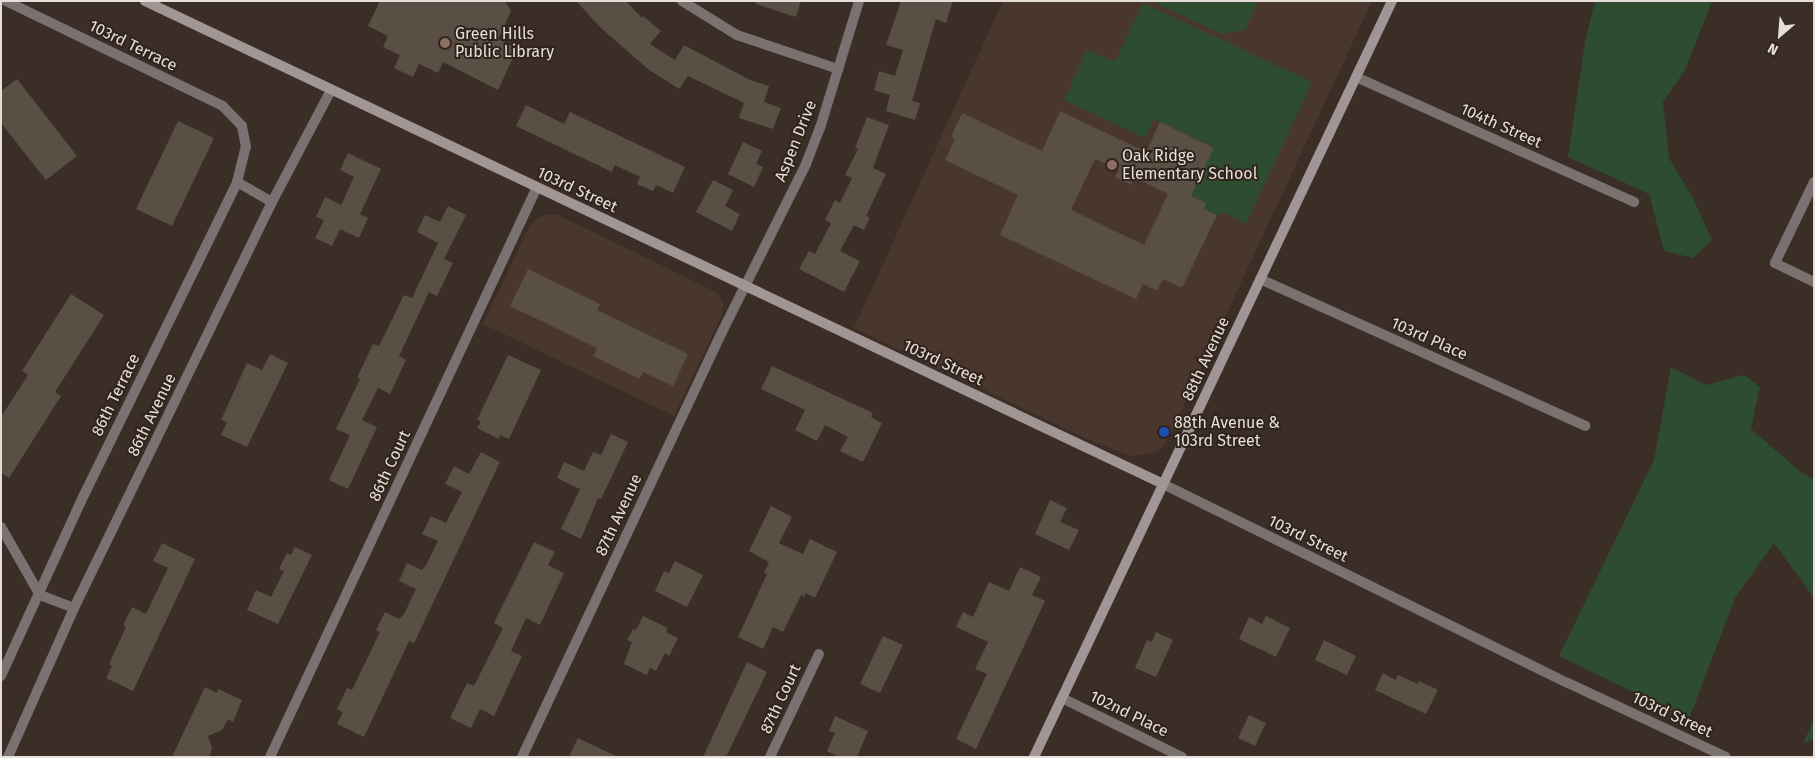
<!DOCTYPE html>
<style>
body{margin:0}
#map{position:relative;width:1815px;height:758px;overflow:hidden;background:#3b2e27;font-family:"Fira Sans",sans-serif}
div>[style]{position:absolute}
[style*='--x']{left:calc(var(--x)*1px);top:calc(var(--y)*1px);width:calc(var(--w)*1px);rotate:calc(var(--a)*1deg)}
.built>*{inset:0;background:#49372d}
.green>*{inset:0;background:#2e4c2f}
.building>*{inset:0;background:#594f44}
.street>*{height:10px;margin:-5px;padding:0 5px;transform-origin:5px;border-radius:5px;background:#7a7171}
.secondary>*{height:10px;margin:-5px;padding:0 5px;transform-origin:5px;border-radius:5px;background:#a29595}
.dots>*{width:14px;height:14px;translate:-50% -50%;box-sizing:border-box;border:2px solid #31241d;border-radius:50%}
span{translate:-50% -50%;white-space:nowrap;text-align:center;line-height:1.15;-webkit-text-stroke:4px #31241d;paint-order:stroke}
.poi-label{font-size:16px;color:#e6ded9}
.left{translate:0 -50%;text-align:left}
.street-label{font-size:16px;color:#e6ded9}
.frame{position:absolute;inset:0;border:2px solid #e6ded9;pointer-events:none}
.north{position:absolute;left:1755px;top:10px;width:50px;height:50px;-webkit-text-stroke:4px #31241d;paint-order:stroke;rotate:207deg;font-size:14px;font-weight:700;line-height:20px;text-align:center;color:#e6ded9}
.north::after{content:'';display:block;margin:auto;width:18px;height:22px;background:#e6ded9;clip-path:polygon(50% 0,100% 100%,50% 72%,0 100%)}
</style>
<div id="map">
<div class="built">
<i style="clip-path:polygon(1003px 1px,1372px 1px,1170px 435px,1164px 446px,1155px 452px,1131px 456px,1085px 438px,854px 328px)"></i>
<i style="clip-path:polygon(547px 214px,558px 215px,716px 292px,723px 303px,721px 317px,674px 416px,483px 324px,529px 227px,537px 218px)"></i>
</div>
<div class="green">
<i style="clip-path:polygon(1151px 1px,1258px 1px,1245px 30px,1222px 34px)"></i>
<i style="clip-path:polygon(1595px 1px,1712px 1px,1685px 70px,1663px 102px,1669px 158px,1693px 198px,1712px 240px,1693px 258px,1664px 251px,1649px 194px,1568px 157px,1585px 42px)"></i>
<i style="clip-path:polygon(1143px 3px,1312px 82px,1246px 224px,1224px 213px,1217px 215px,1204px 209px,1206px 203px,1191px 196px,1214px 147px,1154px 119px,1145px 138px,1064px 100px,1087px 50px,1115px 62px)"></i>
<i style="clip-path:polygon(1671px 367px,1706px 385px,1744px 375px,1760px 387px,1751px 429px,1802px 473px,1814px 479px,1814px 598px,1774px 543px,1735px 598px,1689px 719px,1559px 656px,1654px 460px)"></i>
<i style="clip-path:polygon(1814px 719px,1814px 739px,1803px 744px)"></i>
</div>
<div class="building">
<i style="clip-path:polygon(380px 1px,505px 1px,511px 11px,498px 39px,517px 49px,498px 90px,443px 62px,438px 73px,419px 64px,413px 77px,394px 68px,400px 55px,383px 47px,388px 36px,368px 26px)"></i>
<i style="clip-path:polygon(576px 1px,626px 1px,642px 18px,643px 16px,661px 31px,650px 44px,675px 60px,684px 45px,750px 80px,769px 86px,764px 102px,781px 108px,773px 129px,739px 118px,744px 103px,688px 76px,679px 89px,648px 69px,602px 29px)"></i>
<i style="clip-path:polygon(756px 1px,801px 1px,796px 17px,756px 4px)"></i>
<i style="clip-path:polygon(901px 1px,953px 1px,946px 23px,936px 19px,912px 101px,920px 103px,915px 120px,886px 111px,890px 95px,874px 90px,879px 71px,895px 76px,903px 50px,886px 45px)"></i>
<i style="clip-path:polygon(17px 79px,77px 156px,46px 180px,1px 123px,1px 91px)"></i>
<i style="clip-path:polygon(526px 105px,564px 124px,570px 112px,685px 167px,673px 193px,656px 185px,653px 191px,637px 184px,640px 177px,615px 165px,612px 172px,516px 126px)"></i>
<i style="clip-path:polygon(evenodd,1060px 111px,1146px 152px,1160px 122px,1214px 148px,1191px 196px,1206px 203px,1204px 209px,1217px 215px,1182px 288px,1163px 279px,1157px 291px,1143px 284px,1136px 299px,1000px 235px,1018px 195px,945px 160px,955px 139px,951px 137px,962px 113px,1042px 151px,1060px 111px,1095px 159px,1119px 170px,1115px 177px,1131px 185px,1134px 177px,1168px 194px,1144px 245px,1071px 210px,1095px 159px)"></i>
<i style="clip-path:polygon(867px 117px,889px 125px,873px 168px,886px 174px,866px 216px,870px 218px,864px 230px,854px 225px,840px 251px,860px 261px,844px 292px,799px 269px,809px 251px,815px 254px,831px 223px,825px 220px,835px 200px,840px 203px,852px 178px,845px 175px,858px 149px,855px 148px)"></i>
<i style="clip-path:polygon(178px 121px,214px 138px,172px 226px,136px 209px)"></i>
<i style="clip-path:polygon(743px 142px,762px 151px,756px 164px,763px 167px,754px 187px,728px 174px)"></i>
<i style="clip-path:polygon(348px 153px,381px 169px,360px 214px,368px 218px,359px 238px,340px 229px,332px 246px,315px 238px,324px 220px,316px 217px,325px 197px,341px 205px,354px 177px,340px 170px)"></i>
<i style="clip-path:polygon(713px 180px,733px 190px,725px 206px,740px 214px,732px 231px,696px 212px)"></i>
<i style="clip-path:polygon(448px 206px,466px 215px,444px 259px,453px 263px,437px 296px,429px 292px,399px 356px,406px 360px,390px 394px,378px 388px,362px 420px,377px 427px,348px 489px,329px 480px,350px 435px,336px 429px,360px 379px,357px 378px,373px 344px,379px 346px,404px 295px,412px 298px,438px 243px,417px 232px,425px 215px,440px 222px)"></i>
<i style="clip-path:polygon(528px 269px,600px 304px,597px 310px,688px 354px,673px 386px,643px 372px,639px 379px,593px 356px,597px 348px,510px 306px)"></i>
<i style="clip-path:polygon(71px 294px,104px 315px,55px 392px,61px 396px,9px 478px,1px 473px,1px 417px,28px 375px,22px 371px)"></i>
<i style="clip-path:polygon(270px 354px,288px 363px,247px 447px,221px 435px,227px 422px,221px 420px,247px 363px,262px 370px)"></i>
<i style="clip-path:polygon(508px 355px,541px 370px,509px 439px,500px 435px,499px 439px,477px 428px,481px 421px,477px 420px)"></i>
<i style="clip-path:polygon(772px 366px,873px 413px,871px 417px,882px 423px,863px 462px,840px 451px,848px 437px,825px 425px,817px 441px,795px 430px,805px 410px,761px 389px)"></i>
<i style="clip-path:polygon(611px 434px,628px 442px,601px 499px,598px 498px,581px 539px,561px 529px,580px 489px,557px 478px,564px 462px,584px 471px,593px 452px,601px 455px)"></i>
<i style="clip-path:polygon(481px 452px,500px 462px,414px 643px,409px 641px,364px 737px,337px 724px,343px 712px,337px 709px,347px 688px,352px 690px,380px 632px,376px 630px,385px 612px,399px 619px,404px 614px,416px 589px,399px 581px,407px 563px,422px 570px,426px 565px,438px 541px,422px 534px,431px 516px,446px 523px,462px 492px,445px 484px,454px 466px,469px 474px)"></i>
<i style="clip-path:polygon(1050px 500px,1067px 508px,1060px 522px,1079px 530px,1069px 550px,1035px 534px)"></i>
<i style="clip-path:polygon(771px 506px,792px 517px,779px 543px,803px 554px,810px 539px,837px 552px,815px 598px,806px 593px,804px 597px,801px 595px,783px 632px,773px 627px,763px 649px,738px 637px,767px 574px,764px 573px,769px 562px,749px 551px)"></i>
<i style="clip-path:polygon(534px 542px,555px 552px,548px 565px,564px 573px,540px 625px,526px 618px,511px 651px,522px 656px,494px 716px,480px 709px,471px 728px,450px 718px,467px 683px,474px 686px,503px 628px,494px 623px)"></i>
<i style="clip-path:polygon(162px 543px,195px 559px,133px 691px,106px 678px,112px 666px,109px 664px,126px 627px,123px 625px,132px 607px,146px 614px,168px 568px,153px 561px)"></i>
<i style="clip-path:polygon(295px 547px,312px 555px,278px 624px,247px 610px,256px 590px,271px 597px,284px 571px,279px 569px,287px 553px,291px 555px)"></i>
<i style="clip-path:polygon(675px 561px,703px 575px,687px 607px,655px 591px,664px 571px,669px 573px)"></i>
<i style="clip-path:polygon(1020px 567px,1041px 577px,1032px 595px,1045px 601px,976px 749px,956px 739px,987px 674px,975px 669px,988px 642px,956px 627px,963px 612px,973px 617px,989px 582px,1009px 591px)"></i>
<i style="clip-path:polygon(643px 616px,668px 628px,666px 632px,678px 638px,669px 656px,665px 653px,656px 671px,650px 668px,647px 675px,624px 664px,632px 642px,627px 640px,633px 629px,636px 630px)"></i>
<i style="clip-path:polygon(1266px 616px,1290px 628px,1276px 657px,1239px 639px,1249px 617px,1262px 624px)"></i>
<i style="clip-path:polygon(1156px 632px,1173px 640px,1156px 677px,1135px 668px,1147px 640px,1152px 642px)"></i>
<i style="clip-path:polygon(883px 636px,903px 645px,880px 693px,860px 684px)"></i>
<i style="clip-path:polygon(1324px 640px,1356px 656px,1347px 675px,1315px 660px)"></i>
<i style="clip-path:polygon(747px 662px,767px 672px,726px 757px,703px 757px)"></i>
<i style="clip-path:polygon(1383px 673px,1396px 680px,1398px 675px,1418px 684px,1419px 681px,1438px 690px,1426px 714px,1375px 690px)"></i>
<i style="clip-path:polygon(205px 687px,217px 693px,218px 689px,242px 700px,233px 722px,228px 719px,222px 730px,208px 736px,212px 749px,209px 757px,172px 757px)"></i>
<i style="clip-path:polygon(1249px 715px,1266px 723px,1255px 746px,1238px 738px)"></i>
<i style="clip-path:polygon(835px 716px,868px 731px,857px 757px,839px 757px,827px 751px,835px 733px,829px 731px)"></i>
<i style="clip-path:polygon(578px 738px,618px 757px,569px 757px)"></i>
</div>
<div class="street">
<i style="--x:682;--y:1;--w:65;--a:31.7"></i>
<i style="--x:737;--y:35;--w:107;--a:18.6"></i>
<i style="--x:1356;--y:77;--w:305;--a:24.2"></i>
<i style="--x:237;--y:182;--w:40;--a:29.7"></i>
<i style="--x:1814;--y:182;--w:90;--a:115.7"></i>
<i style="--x:1775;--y:263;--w:43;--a:26"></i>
<i style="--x:1260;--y:279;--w:357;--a:24.3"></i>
<i style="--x:1163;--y:484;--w:451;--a:26.2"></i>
<i style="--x:1568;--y:683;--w:174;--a:25.1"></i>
<i style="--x:1;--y:527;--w:78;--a:60.2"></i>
<i style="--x:40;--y:595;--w:36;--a:21"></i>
<i style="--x:1;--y:676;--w:199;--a:-65.4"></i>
<i style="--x:84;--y:495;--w:348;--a:-63.9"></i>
<i style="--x:237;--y:182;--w:36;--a:-76"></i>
<i style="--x:246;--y:147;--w:21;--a:-101"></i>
<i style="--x:242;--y:126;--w:28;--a:-134"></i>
<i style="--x:223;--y:106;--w:241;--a:-154.2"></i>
<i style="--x:1062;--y:698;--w:134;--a:26.2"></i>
<i style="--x:8;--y:757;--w:163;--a:-66.1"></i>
<i style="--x:74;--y:608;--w:452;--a:-64"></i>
<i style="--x:272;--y:202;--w:127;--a:-62.2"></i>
<i style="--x:270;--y:757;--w:629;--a:-64.9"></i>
<i style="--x:522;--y:757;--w:467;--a:-64.8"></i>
<i style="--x:721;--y:334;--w:190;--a:-63.4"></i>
<i style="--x:806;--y:164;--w:39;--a:-69"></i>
<i style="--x:820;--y:128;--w:133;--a:-72.9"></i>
<i style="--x:770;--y:757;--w:114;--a:-64.6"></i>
</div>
<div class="secondary">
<i style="--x:145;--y:1;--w:1127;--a:25.38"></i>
<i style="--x:1034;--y:757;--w:836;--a:-64.66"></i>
</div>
<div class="dots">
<i style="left:445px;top:43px;background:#8d6e63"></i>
<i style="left:1112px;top:165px;background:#8d6e63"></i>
<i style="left:1164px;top:432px;background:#1a4fb4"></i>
</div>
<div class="poi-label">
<span class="left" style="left:455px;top:43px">Green Hills<br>Public Library</span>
<span class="left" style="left:1122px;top:165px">Oak Ridge<br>Elementary School</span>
<span class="left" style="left:1174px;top:432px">88th Avenue &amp;<br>103rd Street</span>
</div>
<div class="street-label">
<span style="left:133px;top:46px;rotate:26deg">103rd Terrace</span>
<span style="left:1501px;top:126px;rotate:24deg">104th Street</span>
<span style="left:796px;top:141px;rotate:-68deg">Aspen Drive</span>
<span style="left:577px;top:190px;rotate:25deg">103rd Street</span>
<span style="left:1429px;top:339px;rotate:24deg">103rd Place</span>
<span style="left:1206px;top:359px;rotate:-65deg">88th Avenue</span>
<span style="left:943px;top:363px;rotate:25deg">103rd Street</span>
<span style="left:116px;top:395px;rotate:-64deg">86th Terrace</span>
<span style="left:152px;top:415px;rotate:-64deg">86th Avenue</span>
<span style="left:390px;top:466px;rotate:-65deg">86th Court</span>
<span style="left:619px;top:515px;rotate:-65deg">87th Avenue</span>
<span style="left:1308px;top:539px;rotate:26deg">103rd Street</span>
<span style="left:781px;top:699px;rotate:-65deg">87th Court</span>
<span style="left:1129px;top:714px;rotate:26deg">102nd Place</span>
<span style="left:1672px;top:715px;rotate:25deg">103rd Street</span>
</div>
<div class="frame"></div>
<div class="north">N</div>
</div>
